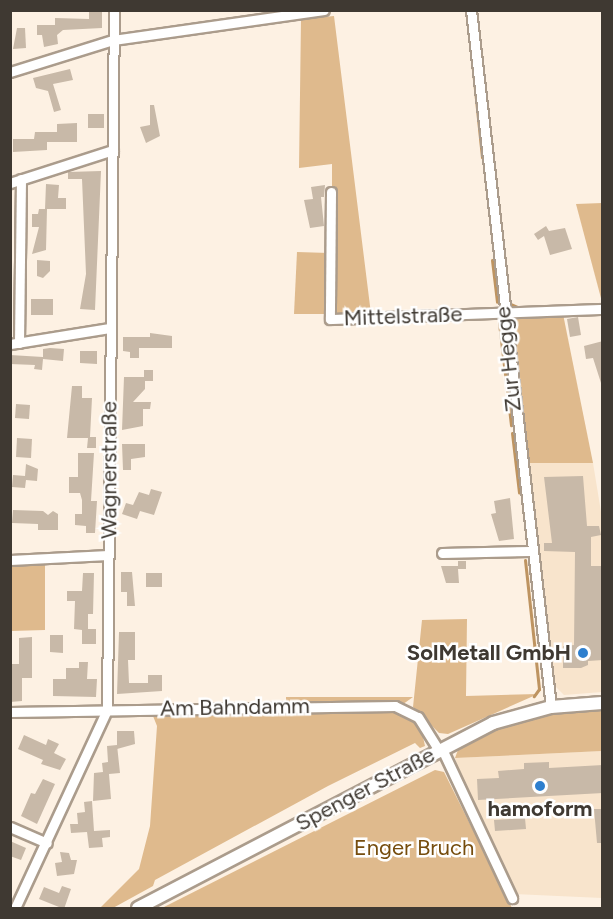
<!DOCTYPE html>
<meta charset="utf-8">
<style>
body{margin:0}
#map{position:relative;width:613px;height:919px;overflow:hidden;background:#fdf1e3;font-family:Figtree,sans-serif}
div>[style]{position:absolute}
[style*='--x']{left:calc(var(--x)*1px);top:calc(var(--y)*1px);width:calc(var(--w)*1px);rotate:calc(var(--a)*1deg)}
.built>*{inset:0;background:#f8e4cc}
.green>*{inset:0;background:#dfba8d}
.stream>*{height:3px;margin:-1.5px;padding:0 1.5px;transform-origin:1.5px;border-radius:1.5px;background:#be9461}
.building>*{inset:0;background:#c8b9a8}
.roads{filter:drop-shadow(2px 0 #ab9c8c) drop-shadow(-2px 0 #ab9c8c) drop-shadow(0 2px #ab9c8c) drop-shadow(0 -2px #ab9c8c)}
.minor>*{height:9px;margin:-4.5px;padding:0 4.5px;transform-origin:4.5px;border-radius:4.5px;background:#fff}
.tertiary>*{height:12px;margin:-6px;padding:0 6px;transform-origin:6px;border-radius:6px;background:#fff}
.dots>*{width:16px;height:16px;translate:-50% -50%;box-sizing:border-box;border:3px solid #fff;border-radius:50%}
span{translate:-50% -50%;white-space:nowrap;text-align:center;line-height:1.15;-webkit-text-stroke:5px #fff;paint-order:stroke}
.street-label{font-size:22px;color:#3f3932}
.poi-label{font-size:22px;color:#3f3932;font-weight:700}
.right{translate:-100% -50%;text-align:right}
.park-label{font-size:22px;color:#764d0e}
.frame{position:absolute;inset:0;border:12px solid #3f3932;pointer-events:none}
</style>
<div id="map">
<div class="built">
<i style="clip-path:polygon(526px 463px,593px 463px,602px 518px,602px 692px,564px 695px,553px 684px)"></i>
<i style="clip-path:polygon(602px 751px,602px 898px,514px 894px,464px 786px,455px 758px)"></i>
</div>
<div class="green">
<i style="clip-path:polygon(334px 16px,371px 314px,335px 314px,332px 309px,332px 164px,299px 168px,301px 19px)"></i>
<i style="clip-path:polygon(602px 203px,602px 302px,576px 204px)"></i>
<i style="clip-path:polygon(297px 252px,329px 253px,328px 314px,294px 314px)"></i>
<i style="clip-path:polygon(563px 314px,593px 463px,526px 463px,513px 317px)"></i>
<i style="clip-path:polygon(10px 564px,45px 564px,45px 630px,11px 631px)"></i>
<i style="clip-path:polygon(467px 619px,466px 696px,538px 694px,448px 734px,439px 733px,413px 707px,422px 620px)"></i>
<i style="clip-path:polygon(286px 697px,413px 697px,392px 712px,409px 718px,421px 728px,425px 746px,420px 748px,415px 743px,328px 786px,155px 880px,153px 886px,113px 908px,100px 908px,139px 869px,150px 826px,157px 726px,153px 716px,286px 711px)"></i>
<i style="clip-path:polygon(602px 710px,602px 751px,455px 758px,459px 747px,498px 728px,539px 716px)"></i>
<i style="clip-path:polygon(435px 770px,444px 772px,512px 908px,162px 908px)"></i>
</div>
<div class="stream">
<i style="--x:467;--y:12;--w:146;--a:84.1"></i>
<i style="--x:492;--y:260;--w:42;--a:83.2"></i>
<i style="--x:508;--y:303;--w:13;--a:23"></i>
<i style="--x:499;--y:323;--w:103;--a:83.3"></i>
<i style="--x:512;--y:433;--w:60;--a:83.3"></i>
<i style="--x:525;--y:560;--w:130;--a:83.8"></i>
<i style="--x:539;--y:689;--w:9;--a:126"></i>
<i style="--x:519;--y:908;--w:31;--a:0"></i>
</div>
<div class="building">
<i style="clip-path:polygon(89px 10px,102px 10px,102px 28px,63px 30px,57px 35px,58px 44px,44px 47px,42px 35px,37px 35px,37px 25px,55px 25px,55px 18px,89px 19px)"></i>
<i style="clip-path:polygon(17px 28px,25px 28px,26px 48px,13px 49px)"></i>
<i style="clip-path:polygon(70px 69px,73px 80px,53px 84px,61px 110px,54px 112px,48px 91px,36px 88px,33px 78px)"></i>
<i style="clip-path:polygon(150px 105px,154px 105px,160px 136px,146px 143px,140px 127px,150px 125px)"></i>
<i style="clip-path:polygon(88px 114px,104px 114px,104px 128px,88px 128px)"></i>
<i style="clip-path:polygon(77px 123px,77px 142px,47px 142px,47px 150px,13px 152px,13px 139px,34px 139px,35px 132px,57px 132px,57px 124px)"></i>
<i style="clip-path:polygon(101px 171px,95px 310px,80px 309px,86px 274px,82px 179px,68px 179px,68px 172px)"></i>
<i style="clip-path:polygon(46px 184px,59px 185px,58px 198px,66px 198px,66px 209px,45px 209px)"></i>
<i style="clip-path:polygon(325px 185px,324px 197px,321px 197px,324px 226px,310px 228px,304px 200px,313px 199px,311px 187px)"></i>
<i style="clip-path:polygon(39px 209px,47px 209px,46px 250px,32px 254px,39px 227px,32px 227px,32px 214px,38px 214px)"></i>
<i style="clip-path:polygon(546px 226px,549px 231px,565px 228px,572px 249px,550px 255px,544px 236px,538px 240px,534px 234px)"></i>
<i style="clip-path:polygon(37px 260px,50px 261px,50px 271px,43px 278px,37px 276px)"></i>
<i style="clip-path:polygon(31px 299px,53px 299px,53px 315px,31px 315px)"></i>
<i style="clip-path:polygon(578px 317px,581px 335px,570px 337px,567px 319px)"></i>
<i style="clip-path:polygon(150px 333px,172px 336px,172px 348px,139px 348px,139px 358px,130px 358px,130px 352px,123px 351px,123px 337px,150px 337px)"></i>
<i style="clip-path:polygon(603px 341px,603px 383px,601px 383px,593px 358px,586px 359px,584px 346px)"></i>
<i style="clip-path:polygon(50px 348px,64px 349px,63px 361px,43px 359px,42px 370px,34px 369px,35px 365px,10px 364px,10px 355px,43px 357px,43px 349px)"></i>
<i style="clip-path:polygon(80px 351px,97px 351px,97px 364px,80px 363px)"></i>
<i style="clip-path:polygon(144px 370px,153px 370px,153px 381px,145px 381px,145px 389px,133px 402px,151px 402px,150px 409px,143px 409px,143px 426px,122px 430px,124px 377px,144px 377px)"></i>
<i style="clip-path:polygon(72px 386px,82px 386px,82px 398px,92px 398px,90px 437px,96px 437px,96px 448px,87px 448px,88px 438px,67px 438px)"></i>
<i style="clip-path:polygon(16px 404px,30px 405px,29px 419px,15px 418px)"></i>
<i style="clip-path:polygon(17px 438px,32px 439px,31px 458px,16px 457px)"></i>
<i style="clip-path:polygon(122px 444px,145px 444px,145px 457px,131px 459px,131px 470px,123px 470px)"></i>
<i style="clip-path:polygon(78px 453px,94px 453px,91px 501px,97px 501px,95px 533px,86px 533px,86px 526px,75px 525px,75px 514px,82px 514px,82px 500px,80px 493px,69px 493px,69px 477px,78px 477px)"></i>
<i style="clip-path:polygon(26px 464px,38px 469px,37px 481px,26px 480px,25px 488px,12px 487px,13px 475px,25px 476px)"></i>
<i style="clip-path:polygon(583px 476px,587px 526px,599px 526px,601px 535px,591px 537px,591px 566px,603px 566px,603px 660px,588px 661px,588px 665px,581px 668px,563px 668px,563px 646px,574px 645px,575px 552px,544px 551px,544px 543px,552px 543px,544px 477px)"></i>
<i style="clip-path:polygon(151px 489px,162px 492px,154px 515px,140px 511px,137px 519px,122px 514px,126px 503px,133px 505px,139px 492px,149px 495px)"></i>
<i style="clip-path:polygon(510px 498px,514px 539px,499px 541px,491px 514px,496px 513px,494px 501px)"></i>
<i style="clip-path:polygon(13px 510px,43px 511px,48px 515px,53px 511px,58px 514px,58px 530px,38px 530px,38px 524px,12px 523px)"></i>
<i style="clip-path:polygon(458px 561px,466px 561px,466px 569px,458px 569px,459px 583px,446px 583px,441px 566px,458px 566px)"></i>
<i style="clip-path:polygon(121px 572px,132px 572px,135px 606px,127px 606px,127px 592px,121px 592px)"></i>
<i style="clip-path:polygon(83px 573px,94px 573px,93px 614px,88px 614px,88px 629px,96px 629px,96px 644px,82px 644px,82px 630px,74px 629px,75px 601px,67px 601px,67px 591px,82px 591px)"></i>
<i style="clip-path:polygon(146px 573px,162px 573px,162px 587px,146px 587px)"></i>
<i style="clip-path:polygon(119px 632px,135px 632px,135px 660px,128px 660px,129px 683px,148px 683px,148px 675px,162px 675px,162px 691px,117px 694px)"></i>
<i style="clip-path:polygon(50px 635px,63px 635px,63px 653px,50px 652px)"></i>
<i style="clip-path:polygon(32px 637px,32px 678px,22px 678px,22px 701px,10px 702px,10px 664px,19px 664px,19px 638px)"></i>
<i style="clip-path:polygon(79px 662px,88px 662px,87px 679px,97px 679px,96px 697px,53px 696px,53px 679px,66px 679px,66px 668px,79px 668px)"></i>
<i style="clip-path:polygon(117px 731px,134px 731px,135px 744px,117px 749px)"></i>
<i style="clip-path:polygon(24px 735px,46px 745px,48px 739px,59px 744px,54px 753px,66px 759px,60px 770px,41px 764px,43px 760px,18px 749px)"></i>
<i style="clip-path:polygon(117px 745px,120px 773px,109px 774px,111px 799px,93px 801px,94px 773px,103px 772px,102px 763px,108px 762px,107px 746px)"></i>
<i style="clip-path:polygon(549px 762px,549px 768px,603px 765px,603px 793px,478px 800px,477px 779px,499px 778px,498px 771px,524px 769px,524px 763px)"></i>
<i style="clip-path:polygon(43px 779px,55px 784px,37px 824px,21px 816px,31px 793px,35px 794px)"></i>
<i style="clip-path:polygon(92px 801px,94px 831px,110px 830px,110px 837px,102px 838px,103px 847px,89px 848px,87px 832px,71px 833px,70px 824px,78px 824px,77px 813px,85px 812px,84px 802px)"></i>
<i style="clip-path:polygon(594px 809px,603px 809px,603px 843px,597px 843px)"></i>
<i style="clip-path:polygon(525px 818px,526px 829px,495px 831px,494px 820px)"></i>
<i style="clip-path:polygon(10px 841px,26px 848px,21px 860px,10px 856px)"></i>
<i style="clip-path:polygon(60px 852px,69px 853px,71px 860px,77px 860px,74px 874px,57px 876px,55px 863px,62px 862px)"></i>
<i style="clip-path:polygon(62px 886px,71px 889px,64px 909px,39px 899px,44px 887px,59px 893px)"></i>
</div>
<div class="roads">
<div class="minor">
<i style="--x:471;--y:10;--w:702;--a:83.45"></i>
<i style="--x:10;--y:72;--w:108;--a:-17.3"></i>
<i style="--x:113;--y:40;--w:213;--a:-8.1"></i>
<i style="--x:10;--y:183;--w:108;--a:-17.8"></i>
<i style="--x:331;--y:192;--w:127;--a:90.5"></i>
<i style="--x:330;--y:319;--w:272;--a:-2.1"></i>
<i style="--x:19;--y:343;--w:164;--a:-89.3"></i>
<i style="--x:10;--y:344;--w:101;--a:-9.1"></i>
<i style="--x:442;--y:553;--w:88;--a:-1.3"></i>
<i style="--x:10;--y:560;--w:98;--a:-2.9"></i>
<i style="--x:10;--y:712;--w:385;--a:-0.9"></i>
<i style="--x:395;--y:706;--w:25;--a:26"></i>
<i style="--x:418;--y:717;--w:40;--a:58"></i>
<i style="--x:442;--y:749;--w:165;--a:64.8"></i>
<i style="--x:10;--y:827;--w:40;--a:23.4"></i>
<i style="--x:15;--y:908;--w:218;--a:-65.1"></i>
<i style="--x:107;--y:710;--w:700;--a:-89.43"></i>
</div>
<div class="tertiary">
<i style="--x:138;--y:908;--w:400;--a:-27.5"></i>
<i style="--x:493;--y:723;--w:60;--a:-15.4"></i>
<i style="--x:551;--y:707;--w:51;--a:-4.5"></i>
</div>
</div>
<div class="dots">
<i style="left:583px;top:653px;background:#2e7fce"></i>
<i style="left:540px;top:786px;background:#2e7fce"></i>
</div>
<div class="street-label">
<span style="left:403px;top:316px;rotate:-2deg">Mittelstraße</span>
<span style="left:508px;top:359px;rotate:-96deg">Zur Hegge</span>
<span style="left:109px;top:470px;rotate:-90deg">Wagnerstraße</span>
<span style="left:235px;top:707px;rotate:-1deg">Am Bahndamm</span>
<span style="left:365px;top:789px;rotate:-28deg">Spenger Straße</span>
</div>
<div class="poi-label">
<span class="right" style="left:571px;top:653px">SolMetall GmbH</span>
<span style="left:540px;top:809px">hamoform</span>
</div>
<div class="park-label">
<span style="left:414px;top:848px">Enger Bruch</span>
</div>
<div class="frame"></div>
</div>
